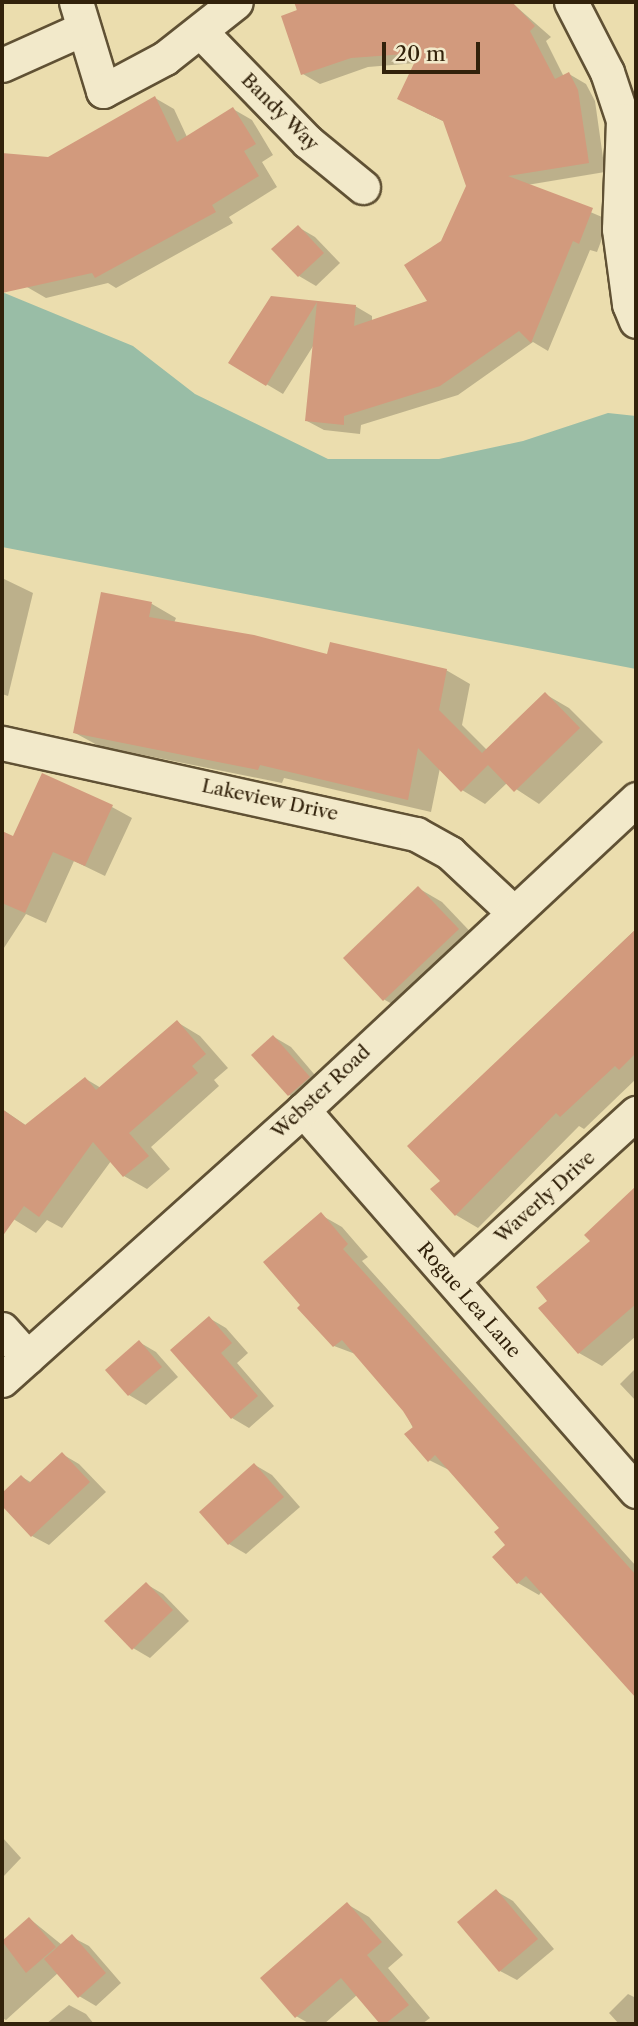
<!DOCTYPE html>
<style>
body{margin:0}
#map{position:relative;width:638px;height:2026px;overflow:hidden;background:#ebddae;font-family:"Libre Caslon Text",serif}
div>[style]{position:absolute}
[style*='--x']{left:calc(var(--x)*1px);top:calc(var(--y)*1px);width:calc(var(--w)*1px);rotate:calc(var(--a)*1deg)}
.water>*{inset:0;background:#99bda6}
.shadow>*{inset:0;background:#0003}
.building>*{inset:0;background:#d29a7d}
.roads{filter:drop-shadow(2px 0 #605134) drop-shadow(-2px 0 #605134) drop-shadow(0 2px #605134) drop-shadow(0 -2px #605134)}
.street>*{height:33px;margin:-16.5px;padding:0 16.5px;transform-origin:16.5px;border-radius:16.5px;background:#f2e9ca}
span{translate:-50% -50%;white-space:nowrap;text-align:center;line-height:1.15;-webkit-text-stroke:6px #f2e9ca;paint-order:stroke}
.street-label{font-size:19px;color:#32220b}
.frame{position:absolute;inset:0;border:4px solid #32220b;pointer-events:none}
.scale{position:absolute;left:382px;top:42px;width:98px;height:32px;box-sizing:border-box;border:4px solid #32220b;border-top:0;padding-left:9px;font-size:21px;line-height:24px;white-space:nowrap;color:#32220b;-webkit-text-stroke:5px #f2e9ca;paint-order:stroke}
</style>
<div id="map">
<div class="water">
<i style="clip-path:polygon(2px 292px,133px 346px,195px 394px,328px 459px,439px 459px,523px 441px,608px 413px,636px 416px,636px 669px,2px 547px)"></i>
</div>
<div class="shadow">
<i style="clip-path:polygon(296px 2px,511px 2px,551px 37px,546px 41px,564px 77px,569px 74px,586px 84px,595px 101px,605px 172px,527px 185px,609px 220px,597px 252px,590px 250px,548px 351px,533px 342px,458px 395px,361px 425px,360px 434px,324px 430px,307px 421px,315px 343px,283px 394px,231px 363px,272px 297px,355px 306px,372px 316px,372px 322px,430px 302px,442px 243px,468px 186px,445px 122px,416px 108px,416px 63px,368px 67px,320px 84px,303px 74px)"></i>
<i style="clip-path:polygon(155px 98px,174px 109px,187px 137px,233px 109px,252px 120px,273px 155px,262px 162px,277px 187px,229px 217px,233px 223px,116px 288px,108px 283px,46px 298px,27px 287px,24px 273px,2px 271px,2px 155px,48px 158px)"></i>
<i style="clip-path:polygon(298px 227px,315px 237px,340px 263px,316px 286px,299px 276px)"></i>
<i style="clip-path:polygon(2px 578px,33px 593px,8px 696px,2px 694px)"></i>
<i style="clip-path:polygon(102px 594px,152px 604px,176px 618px,174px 623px,328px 656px,446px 670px,470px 684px,462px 725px,487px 750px,545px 694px,569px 708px,603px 742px,539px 804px,507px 783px,485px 804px,462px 790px,440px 768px,431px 812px,284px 778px,282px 783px,99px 746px,75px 733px)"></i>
<i style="clip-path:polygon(112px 807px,132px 818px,105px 876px,74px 861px,46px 923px,26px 914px,2px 951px,2px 833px,14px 839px)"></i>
<i style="clip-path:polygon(418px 888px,442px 902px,482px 944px,408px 1013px,385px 1000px,345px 958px)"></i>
<i style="clip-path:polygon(636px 929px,636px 1079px,584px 1129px,579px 1126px,478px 1228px,456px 1215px,442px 1181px,409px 1146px)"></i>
<i style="clip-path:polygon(177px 1022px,200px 1036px,228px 1068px,214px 1080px,219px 1086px,151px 1147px,170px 1169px,147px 1189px,124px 1176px,111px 1161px,62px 1228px,47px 1220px,36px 1233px,2px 1212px,2px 1109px,27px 1126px,86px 1079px,101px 1088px)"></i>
<i style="clip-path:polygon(274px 1037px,291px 1047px,326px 1088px,306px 1105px,289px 1095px,254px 1055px)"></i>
<i style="clip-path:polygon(636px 1188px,636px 1336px,602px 1366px,579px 1353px,549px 1301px,592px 1241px,586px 1235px)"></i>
<i style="clip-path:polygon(321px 1215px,342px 1227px,368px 1257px,362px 1261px,636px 1566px,636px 1690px,542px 1591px,539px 1595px,518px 1583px,501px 1528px,451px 1471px,429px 1460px,404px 1410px,358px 1355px,334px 1346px,303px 1305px)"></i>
<i style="clip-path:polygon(209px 1318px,226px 1328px,248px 1353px,237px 1363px,274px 1406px,249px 1428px,232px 1418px,173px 1350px)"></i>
<i style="clip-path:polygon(139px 1342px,156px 1352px,178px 1377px,146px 1405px,129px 1395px,107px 1370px)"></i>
<i style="clip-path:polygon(636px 1368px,636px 1401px,620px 1384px)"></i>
<i style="clip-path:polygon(62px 1454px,79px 1464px,106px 1492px,49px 1545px,32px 1536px,2px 1504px,2px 1496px,22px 1477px,32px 1483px)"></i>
<i style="clip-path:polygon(255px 1465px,272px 1475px,300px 1507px,246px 1554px,229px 1544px,202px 1512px)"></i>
<i style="clip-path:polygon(146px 1584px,163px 1594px,189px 1621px,150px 1658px,133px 1648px)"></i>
<i style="clip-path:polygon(2px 1837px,21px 1858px,2px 1878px)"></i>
<i style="clip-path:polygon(496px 1891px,513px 1901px,554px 1949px,517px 1980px,500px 1971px)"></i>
<i style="clip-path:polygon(347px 1904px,369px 1917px,403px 1955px,388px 1968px,430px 2018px,422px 2024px,382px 2024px,357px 1995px,324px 2024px,310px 2024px,296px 2016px)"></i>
<i style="clip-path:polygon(30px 1919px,62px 1945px,72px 1937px,89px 1946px,121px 1983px,96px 2006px,79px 1996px,58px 1973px,6px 2020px,2px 2018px,2px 1943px)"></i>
<i style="clip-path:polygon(628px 1994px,636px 1998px,636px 2024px,619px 2024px,609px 2013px)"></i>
<i style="clip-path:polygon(69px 2005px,86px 2014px,94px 2024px,46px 2024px)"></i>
</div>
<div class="building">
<i style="clip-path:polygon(294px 2px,512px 2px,535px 26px,530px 31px,555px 79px,569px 72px,578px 90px,589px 163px,508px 176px,593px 208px,579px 244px,573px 241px,531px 343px,519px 331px,440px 386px,344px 416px,344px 425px,305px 421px,317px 302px,266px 386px,228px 363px,271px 296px,356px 305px,354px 326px,427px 301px,404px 265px,441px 241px,466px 186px,443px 121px,397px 99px,419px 53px,351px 58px,301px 75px,281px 16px,297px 10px)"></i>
<i style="clip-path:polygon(155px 96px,177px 142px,233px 107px,256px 144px,244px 151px,259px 176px,212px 205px,216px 212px,95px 278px,92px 273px,2px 293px,2px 153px,48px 157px)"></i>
<i style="clip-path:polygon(298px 225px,324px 253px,298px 277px,271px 249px)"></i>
<i style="clip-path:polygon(101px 592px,152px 602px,149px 617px,254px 635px,327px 654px,330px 642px,447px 669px,439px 710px,482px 753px,545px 692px,580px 728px,514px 792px,488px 765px,461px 792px,418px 748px,408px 800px,260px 765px,258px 770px,73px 733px)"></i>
<i style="clip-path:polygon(42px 773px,113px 805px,85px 866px,53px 852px,25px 913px,2px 903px,2px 831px,13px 836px)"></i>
<i style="clip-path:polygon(418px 886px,459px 929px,383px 1001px,343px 958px)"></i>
<i style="clip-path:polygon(636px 929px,636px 1053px,619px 1070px,615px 1066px,560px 1117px,556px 1113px,455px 1216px,430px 1189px,440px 1181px,407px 1146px)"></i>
<i style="clip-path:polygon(177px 1020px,206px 1054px,192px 1066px,198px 1073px,129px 1133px,149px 1156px,123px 1177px,93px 1142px,39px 1217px,24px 1206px,2px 1237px,2px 1109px,25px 1125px,85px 1077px,96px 1090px)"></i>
<i style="clip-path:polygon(273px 1035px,310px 1077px,288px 1096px,251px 1055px)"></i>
<i style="clip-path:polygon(636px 1186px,636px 1304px,578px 1354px,538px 1308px,547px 1301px,536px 1287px,590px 1241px,584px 1235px)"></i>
<i style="clip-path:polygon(321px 1212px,348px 1244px,343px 1249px,636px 1575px,636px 1698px,526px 1576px,517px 1584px,492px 1557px,505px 1545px,494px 1532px,499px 1528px,435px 1455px,428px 1462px,404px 1434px,413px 1427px,403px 1411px,342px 1340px,333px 1347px,297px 1308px,300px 1305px,263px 1262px)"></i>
<i style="clip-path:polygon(209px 1316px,232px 1343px,221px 1353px,258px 1396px,231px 1419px,170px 1350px)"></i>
<i style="clip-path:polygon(139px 1340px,162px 1367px,128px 1396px,105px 1370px)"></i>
<i style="clip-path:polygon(62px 1452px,90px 1482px,31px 1537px,2px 1506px,2px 1493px,21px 1475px,29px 1483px)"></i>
<i style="clip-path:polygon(254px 1463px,284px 1497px,228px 1545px,199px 1512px)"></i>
<i style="clip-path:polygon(146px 1582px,173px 1610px,132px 1650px,104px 1621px)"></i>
<i style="clip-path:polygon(496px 1889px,538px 1939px,499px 1972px,457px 1922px)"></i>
<i style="clip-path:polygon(347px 1902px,382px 1942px,367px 1955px,409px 2005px,385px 2024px,380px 2024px,341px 1978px,295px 2018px,260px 1978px)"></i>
<i style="clip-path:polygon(29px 1917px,56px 1947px,26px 1973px,2px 1941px)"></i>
<i style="clip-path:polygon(72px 1934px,106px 1973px,78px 1998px,44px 1959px)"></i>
</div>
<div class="roads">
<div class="street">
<i style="--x:76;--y:2;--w:93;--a:73.1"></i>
<i style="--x:103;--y:91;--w:70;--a:-28"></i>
<i style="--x:165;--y:58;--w:90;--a:-38.3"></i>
<i style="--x:571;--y:2;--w:79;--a:62.8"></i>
<i style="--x:607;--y:72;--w:51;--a:71.6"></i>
<i style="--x:623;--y:120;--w:109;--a:92.1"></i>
<i style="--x:619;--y:229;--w:76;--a:82.4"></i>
<i style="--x:629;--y:304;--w:18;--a:68"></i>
<i style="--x:201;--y:32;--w:153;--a:45.8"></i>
<i style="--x:308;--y:142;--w:71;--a:39.3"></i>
<i style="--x:2;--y:65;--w:88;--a:-24.2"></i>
<i style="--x:2;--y:743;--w:424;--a:12.4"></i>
<i style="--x:416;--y:834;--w:39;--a:29"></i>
<i style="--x:450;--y:853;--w:86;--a:43.1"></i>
<i style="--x:303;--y:1110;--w:506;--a:48.85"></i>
<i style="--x:453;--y:1280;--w:248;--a:-42.4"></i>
<i style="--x:2;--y:1329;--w:38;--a:48"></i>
<i style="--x:2;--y:1380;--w:404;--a:-41.9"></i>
<i style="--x:303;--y:1110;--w:456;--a:-43"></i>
</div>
</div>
<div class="street-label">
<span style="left:280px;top:112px;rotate:45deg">Bandy Way</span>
<span style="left:270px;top:800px;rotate:12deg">Lakeview Drive</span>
<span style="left:321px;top:1092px;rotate:-43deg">Webster Road</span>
<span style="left:545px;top:1197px;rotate:-42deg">Waverly Drive</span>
<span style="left:469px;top:1300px;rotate:49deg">Rogue Lea Lane</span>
</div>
<div class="frame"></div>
<div class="scale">20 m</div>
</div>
